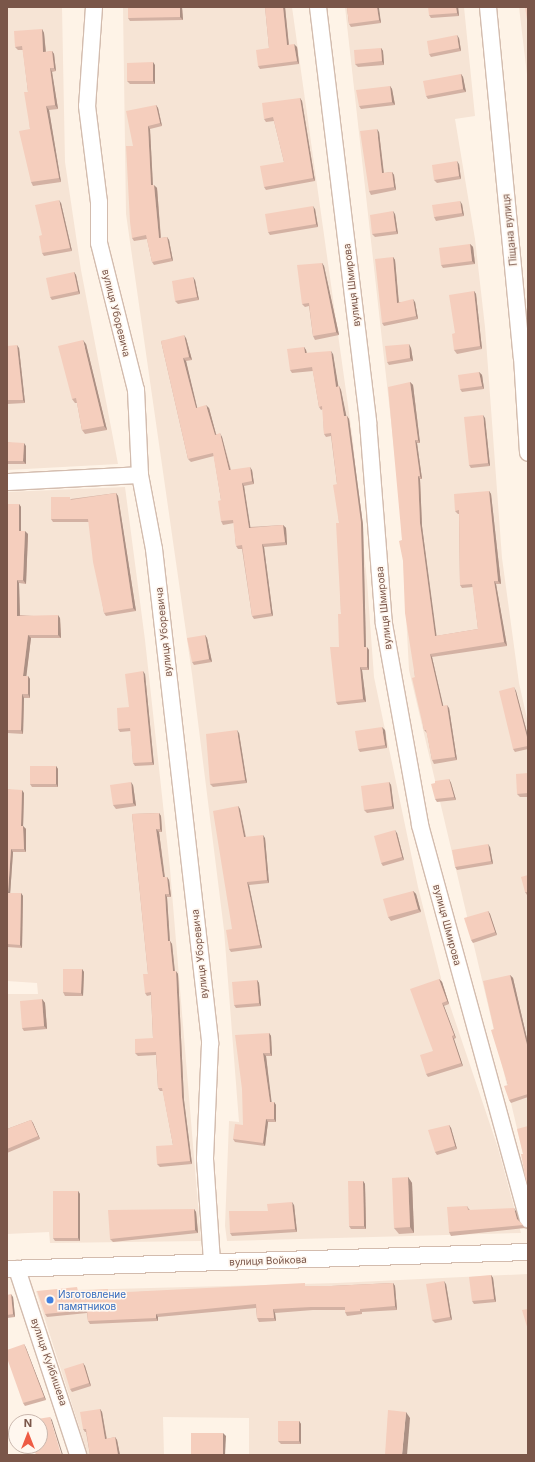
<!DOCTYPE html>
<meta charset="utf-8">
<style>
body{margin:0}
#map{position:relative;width:535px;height:1462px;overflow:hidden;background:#fef3e7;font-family:Inter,sans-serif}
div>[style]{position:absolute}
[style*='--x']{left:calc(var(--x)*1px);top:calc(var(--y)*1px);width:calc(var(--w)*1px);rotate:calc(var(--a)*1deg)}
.residential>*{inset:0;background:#f6e4d5}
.roads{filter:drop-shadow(1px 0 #d3bcae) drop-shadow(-1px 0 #d3bcae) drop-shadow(0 1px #d3bcae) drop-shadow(0 -1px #d3bcae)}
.street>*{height:16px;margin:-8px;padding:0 8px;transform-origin:8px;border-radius:8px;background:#fff}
.wall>*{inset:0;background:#d3b1a3}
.shaded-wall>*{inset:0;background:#ac9084}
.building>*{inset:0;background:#f5cebd}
.dots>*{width:11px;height:11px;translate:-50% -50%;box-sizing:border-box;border:2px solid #fff7ef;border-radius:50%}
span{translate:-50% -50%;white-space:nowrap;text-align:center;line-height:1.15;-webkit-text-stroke:3px #fff7ef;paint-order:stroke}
.street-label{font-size:10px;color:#7a5649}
.shop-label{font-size:10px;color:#366cbe}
.left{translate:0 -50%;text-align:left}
.frame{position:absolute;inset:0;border:8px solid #7a5649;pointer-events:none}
.north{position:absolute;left:8px;top:1414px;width:40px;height:40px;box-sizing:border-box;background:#fff7ef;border:1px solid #cab7ad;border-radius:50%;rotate:0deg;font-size:11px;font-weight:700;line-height:16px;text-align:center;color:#7a5649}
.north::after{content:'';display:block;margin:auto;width:14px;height:18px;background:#ee5c45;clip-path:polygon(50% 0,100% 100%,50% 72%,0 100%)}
</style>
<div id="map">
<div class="residential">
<i style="clip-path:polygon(7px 7px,62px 7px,65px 162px,81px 270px,118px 464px,7px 470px)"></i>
<i style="clip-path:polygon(123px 7px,292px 7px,353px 441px,367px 581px,374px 677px,418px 887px,442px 982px,498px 1148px,521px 1233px,227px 1241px,225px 1226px,229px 1121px,239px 1122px,224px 930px,192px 674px,126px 214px)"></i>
<i style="clip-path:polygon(345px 7px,464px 7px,475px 116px,455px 119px,475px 239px,485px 327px,502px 558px,519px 683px,528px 723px,528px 1175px,409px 670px,400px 502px)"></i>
<i style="clip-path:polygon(519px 7px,528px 7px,528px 83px)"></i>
<i style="clip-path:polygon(125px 487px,145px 640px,170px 869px,201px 1241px,50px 1243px,49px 1232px,7px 1234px,7px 994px,38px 994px,37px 983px,7px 981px,7px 492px)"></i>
<i style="clip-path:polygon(528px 1274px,528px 1455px,249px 1455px,249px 1418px,163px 1417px,164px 1455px,88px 1455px,36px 1291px,337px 1283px)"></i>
</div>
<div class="roads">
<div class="street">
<i style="--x:94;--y:7;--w:99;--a:94"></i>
<i style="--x:87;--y:106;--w:97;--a:82.9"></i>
<i style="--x:99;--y:202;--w:41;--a:90"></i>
<i style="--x:99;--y:243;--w:152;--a:75.9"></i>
<i style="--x:136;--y:390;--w:85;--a:87.3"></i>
<i style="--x:140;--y:475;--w:75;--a:79.3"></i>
<i style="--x:154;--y:549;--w:498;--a:83.5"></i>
<i style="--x:210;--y:1044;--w:115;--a:92.5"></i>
<i style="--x:205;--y:1159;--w:103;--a:86.1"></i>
<i style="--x:318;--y:7;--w:418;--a:83.1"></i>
<i style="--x:368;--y:422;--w:203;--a:85.5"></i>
<i style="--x:384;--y:624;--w:204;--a:79.8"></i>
<i style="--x:420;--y:825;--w:409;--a:74.7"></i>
<i style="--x:488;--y:7;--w:352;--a:84.5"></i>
<i style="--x:522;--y:357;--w:96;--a:86.4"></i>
<i style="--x:7;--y:482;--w:133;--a:-3"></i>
<i style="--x:7;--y:1269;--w:521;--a:-1.87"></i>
<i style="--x:17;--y:1269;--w:196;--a:71.8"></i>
</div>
</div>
<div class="wall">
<i style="clip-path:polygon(182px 7px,183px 20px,130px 21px,128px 18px)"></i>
<i style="clip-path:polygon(265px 7px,285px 7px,289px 45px,297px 47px,299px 64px,260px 69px,258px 66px,269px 48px)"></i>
<i style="clip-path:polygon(347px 7px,378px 7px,381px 23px,351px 27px,349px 24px)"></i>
<i style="clip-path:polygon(458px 7px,459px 16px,431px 18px,429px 15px)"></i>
<i style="clip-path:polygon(42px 29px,44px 33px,46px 52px,52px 51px,54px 54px,56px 71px,52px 72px,58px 109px,49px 110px,61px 182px,33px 186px,31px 182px,30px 129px,28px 92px,23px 50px,18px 50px,15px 47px)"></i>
<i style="clip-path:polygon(459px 38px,461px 51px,431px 57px,429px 54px)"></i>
<i style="clip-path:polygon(381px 48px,383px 51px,384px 65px,358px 67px,355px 64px)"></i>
<i style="clip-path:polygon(155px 65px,155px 84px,130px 84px,127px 81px)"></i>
<i style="clip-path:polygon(461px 74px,463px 77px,466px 92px,428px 99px,426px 96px)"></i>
<i style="clip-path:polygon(390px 86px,392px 89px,395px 105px,361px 109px,359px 106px)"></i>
<i style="clip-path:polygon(300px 98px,302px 101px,315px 181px,266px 190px,264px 187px,284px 162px,274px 121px,266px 122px,264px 119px)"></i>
<i style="clip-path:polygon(156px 105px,158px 108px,162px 126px,150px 129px,153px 185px,157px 188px,161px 238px,167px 237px,169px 240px,173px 261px,154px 265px,152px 262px,147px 239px,134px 241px,132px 238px,133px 146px)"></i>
<i style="clip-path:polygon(379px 132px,384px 173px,392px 172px,394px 175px,396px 190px,371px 195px,369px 191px)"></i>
<i style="clip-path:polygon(459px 164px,461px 179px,437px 183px,434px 180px)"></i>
<i style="clip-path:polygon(61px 203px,72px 251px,44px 256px,42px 253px,42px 235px)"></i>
<i style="clip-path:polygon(462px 204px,464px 216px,436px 221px,434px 217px)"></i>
<i style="clip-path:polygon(315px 209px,318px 227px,270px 235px,268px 232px)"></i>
<i style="clip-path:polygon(395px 214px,398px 234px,375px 237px,372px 234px)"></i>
<i style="clip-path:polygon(470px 244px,473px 247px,475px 264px,443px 268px,441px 265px)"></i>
<i style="clip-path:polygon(393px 257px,395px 260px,399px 302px,415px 302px,418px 319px,384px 326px,382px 323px)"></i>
<i style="clip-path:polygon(322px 263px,324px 266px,339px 335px,315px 340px,313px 336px,309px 306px,305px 307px,302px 304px)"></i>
<i style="clip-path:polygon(74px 272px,76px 275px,80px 294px,52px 300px,50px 297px)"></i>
<i style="clip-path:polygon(195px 280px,199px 300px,178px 304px,175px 301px)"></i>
<i style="clip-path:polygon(474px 291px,476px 294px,482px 349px,457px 354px,454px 350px,455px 333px)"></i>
<i style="clip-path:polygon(186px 338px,192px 360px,186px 361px,197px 408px,209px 408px,216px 434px,222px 437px,231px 470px,252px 470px,254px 484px,244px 486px,250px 527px,283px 525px,286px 528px,287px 545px,264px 547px,273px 616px,254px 619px,252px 616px,242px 549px,238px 549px,236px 546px,234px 523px,223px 525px,221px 521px,221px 500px,214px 456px,191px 462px,188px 459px,161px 341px)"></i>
<i style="clip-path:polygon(86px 344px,107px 430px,85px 434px,82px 430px,77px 403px,75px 403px,72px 399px)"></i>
<i style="clip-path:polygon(7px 346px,19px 348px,25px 403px,7px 404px)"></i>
<i style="clip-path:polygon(304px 347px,306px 350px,307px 353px,333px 354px,338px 387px,339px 386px,341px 390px,346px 416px,347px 416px,349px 419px,363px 525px,366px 647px,369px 650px,369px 670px,362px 670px,366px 702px,338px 705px,336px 702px,341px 614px,339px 523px,337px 484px,331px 436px,326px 437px,324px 434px,323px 409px,321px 410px,319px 407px,313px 371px,292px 373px,290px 370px)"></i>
<i style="clip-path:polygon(411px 348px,413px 361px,389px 365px,387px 362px)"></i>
<i style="clip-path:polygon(479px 372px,482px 375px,484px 389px,462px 392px,460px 389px)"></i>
<i style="clip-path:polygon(410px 382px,413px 385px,420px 443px,417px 443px,422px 479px,420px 479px,422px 526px,436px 636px,478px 629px,473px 587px,462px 588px,460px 585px,459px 514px,458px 514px,455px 511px,489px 491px,491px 494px,501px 584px,496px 584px,507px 646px,432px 657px,443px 706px,449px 708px,457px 760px,434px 764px,432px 760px,427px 733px,424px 730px,415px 677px,402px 540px)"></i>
<i style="clip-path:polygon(485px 418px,490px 466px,471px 468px,469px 465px)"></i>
<i style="clip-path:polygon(7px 442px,26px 446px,26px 464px,7px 464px)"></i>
<i style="clip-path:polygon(116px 493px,118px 496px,136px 611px,106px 616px,104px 613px,89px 522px,53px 522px,51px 519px,71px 499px)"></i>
<i style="clip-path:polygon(7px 504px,19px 504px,21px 507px,21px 531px,28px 534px,26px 584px,19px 583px,20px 615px,60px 618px,61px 638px,31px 638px,26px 676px,28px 676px,30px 679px,30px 698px,24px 698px,23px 734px,7px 733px)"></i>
<i style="clip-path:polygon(205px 635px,207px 638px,212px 662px,194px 665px,192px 662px)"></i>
<i style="clip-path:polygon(145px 674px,154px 765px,135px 766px,133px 763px,131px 731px,120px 732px,118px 729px,129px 707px)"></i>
<i style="clip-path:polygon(516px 691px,528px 736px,528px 749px,515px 752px,513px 749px)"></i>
<i style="clip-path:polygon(385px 730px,387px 748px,360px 752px,358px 749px)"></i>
<i style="clip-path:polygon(239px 733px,247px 783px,213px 787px,210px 784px)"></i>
<i style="clip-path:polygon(56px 766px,58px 769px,58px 787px,32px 787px,30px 784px)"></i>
<i style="clip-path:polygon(528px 773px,528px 797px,520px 797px,517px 794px)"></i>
<i style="clip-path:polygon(449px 779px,451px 783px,456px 800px,437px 802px,435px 799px)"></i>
<i style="clip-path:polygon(389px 782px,391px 785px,394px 809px,367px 813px,364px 810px)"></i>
<i style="clip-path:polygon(133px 785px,136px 806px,116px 809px,113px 805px)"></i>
<i style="clip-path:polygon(7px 789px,24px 793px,23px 826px,26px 829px,26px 852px,13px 852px,10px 893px,21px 893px,23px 896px,22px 948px,7px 947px)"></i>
<i style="clip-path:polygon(238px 806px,240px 809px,246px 837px,265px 838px,269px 883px,249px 885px,262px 948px,231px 952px,229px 949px,232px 929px)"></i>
<i style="clip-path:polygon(159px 813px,161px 816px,162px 832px,159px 832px,165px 877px,167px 877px,169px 880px,171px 897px,167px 897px,170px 941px,172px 944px,175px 971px,178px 974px,184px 1100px,192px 1164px,160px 1167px,157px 1164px,173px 1145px,163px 1091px,160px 1091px,158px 1088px,156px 1055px,138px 1056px,135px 1053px,153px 1038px,151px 995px,147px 996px,145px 993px,148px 974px,132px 814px)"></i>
<i style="clip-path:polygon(397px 833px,404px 860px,383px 866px,381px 863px)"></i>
<i style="clip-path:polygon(490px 847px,493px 864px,457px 870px,455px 867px)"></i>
<i style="clip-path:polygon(528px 875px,528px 895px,527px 895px,525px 892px)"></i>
<i style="clip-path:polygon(413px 891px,416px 894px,421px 912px,391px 921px,388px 917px)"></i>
<i style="clip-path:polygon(488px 911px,490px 914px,497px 935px,473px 943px,471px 940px)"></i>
<i style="clip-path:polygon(82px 969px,84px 972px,83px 996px,65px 996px,63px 992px)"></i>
<i style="clip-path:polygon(510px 975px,513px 978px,528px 1043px,528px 1097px,511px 1103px,509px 1100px,508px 1085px,494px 1029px)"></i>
<i style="clip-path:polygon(439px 979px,442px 982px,449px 1004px,444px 1006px,456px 1038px,454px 1039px,463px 1066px,428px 1077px,426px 1074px,433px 1051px)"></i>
<i style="clip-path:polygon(257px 980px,259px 983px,261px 1006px,236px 1008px,234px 1005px)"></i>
<i style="clip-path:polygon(42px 999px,45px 1003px,47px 1029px,24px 1031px,22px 1028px)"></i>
<i style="clip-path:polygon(269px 1033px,271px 1036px,272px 1056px,266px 1056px,271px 1102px,274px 1102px,276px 1105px,276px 1122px,268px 1122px,265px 1146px,235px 1142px,233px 1139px,243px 1125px)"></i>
<i style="clip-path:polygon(31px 1120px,33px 1123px,40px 1139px,7px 1153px,7px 1129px)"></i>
<i style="clip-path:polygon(449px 1125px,451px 1128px,457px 1149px,437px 1155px,435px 1152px)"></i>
<i style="clip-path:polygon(408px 1177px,412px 1183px,414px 1233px,399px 1234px,394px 1228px)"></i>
<i style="clip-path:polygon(363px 1181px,365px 1184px,366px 1229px,351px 1229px,349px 1226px)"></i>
<i style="clip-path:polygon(78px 1191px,80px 1194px,80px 1241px,55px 1241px,53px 1238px)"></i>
<i style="clip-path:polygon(294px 1205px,297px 1232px,232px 1236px,230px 1233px,268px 1211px)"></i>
<i style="clip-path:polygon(467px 1206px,469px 1209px,470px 1210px,516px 1211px,519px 1221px,525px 1228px,451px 1236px,449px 1232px)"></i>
<i style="clip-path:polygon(194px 1209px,196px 1212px,198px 1233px,113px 1242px,110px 1239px)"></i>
<i style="clip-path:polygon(491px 1275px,493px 1278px,496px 1302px,474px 1304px,472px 1301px)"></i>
<i style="clip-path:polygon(393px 1283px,395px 1286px,397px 1310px,362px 1312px,362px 1314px,347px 1316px,345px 1312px,345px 1310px,313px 1310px,275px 1313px,276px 1321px,259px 1322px,257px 1318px,256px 1308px,158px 1317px,158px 1321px,90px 1324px,88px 1321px,87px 1313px,47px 1317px,45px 1314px,80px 1291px,110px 1292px,110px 1293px,307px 1286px,331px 1286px)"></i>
<i style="clip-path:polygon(446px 1284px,452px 1320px,435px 1323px,432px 1320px)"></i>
<i style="clip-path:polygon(7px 1295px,13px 1297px,15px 1317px,7px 1318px)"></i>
<i style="clip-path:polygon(24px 1344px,26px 1348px,46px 1400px,25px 1406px,23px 1403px)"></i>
<i style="clip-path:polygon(83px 1363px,85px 1366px,91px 1386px,72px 1392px,70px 1389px)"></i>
<i style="clip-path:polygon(100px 1409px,102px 1412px,107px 1439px,115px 1437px,117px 1440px,120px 1455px,90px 1455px,86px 1432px,85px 1432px,83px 1429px)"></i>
<i style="clip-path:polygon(299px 1421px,301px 1424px,301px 1444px,281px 1444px,278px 1441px)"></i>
</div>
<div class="shaded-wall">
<i style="clip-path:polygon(180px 7px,182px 7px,183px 20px,180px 17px)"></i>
<i style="clip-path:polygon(283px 7px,285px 7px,289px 48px,287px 45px)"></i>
<i style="clip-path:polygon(377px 7px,379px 8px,381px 23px,379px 20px)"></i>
<i style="clip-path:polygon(456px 7px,458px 7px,459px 16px,457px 13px)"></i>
<i style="clip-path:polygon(42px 29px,44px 33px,46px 55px,43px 52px)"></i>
<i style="clip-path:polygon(457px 35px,459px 38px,461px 51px,459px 48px)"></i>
<i style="clip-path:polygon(294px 44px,297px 47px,299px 64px,297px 61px)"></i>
<i style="clip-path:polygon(381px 48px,383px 51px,384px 65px,382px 61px)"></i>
<i style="clip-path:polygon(52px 51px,54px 54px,56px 71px,54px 68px)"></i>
<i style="clip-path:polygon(153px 62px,155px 65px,155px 84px,153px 81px)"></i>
<i style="clip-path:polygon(50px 68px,52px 72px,58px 109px,55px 105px)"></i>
<i style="clip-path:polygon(461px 74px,463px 77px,466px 92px,463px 89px)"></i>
<i style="clip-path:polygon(390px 86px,392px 89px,395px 105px,392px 102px)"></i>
<i style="clip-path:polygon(300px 98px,302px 101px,315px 181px,313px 178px)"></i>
<i style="clip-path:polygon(156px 105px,158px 108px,162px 126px,160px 123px)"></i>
<i style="clip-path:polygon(46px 106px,49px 110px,61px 182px,59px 178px)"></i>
<i style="clip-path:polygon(148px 126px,150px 129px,153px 188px,151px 185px)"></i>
<i style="clip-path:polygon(377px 129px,379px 132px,384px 176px,382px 173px)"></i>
<i style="clip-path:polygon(457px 161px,459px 164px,461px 179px,459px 176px)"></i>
<i style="clip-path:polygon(392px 172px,394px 175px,396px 190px,394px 187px)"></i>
<i style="clip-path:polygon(154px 185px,157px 188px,161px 242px,159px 238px)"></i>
<i style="clip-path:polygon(59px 200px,61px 203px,72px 251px,70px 248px)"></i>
<i style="clip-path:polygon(460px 201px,462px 204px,464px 216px,462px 213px)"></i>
<i style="clip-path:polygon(313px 206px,315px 209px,318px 227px,316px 224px)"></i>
<i style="clip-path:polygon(393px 211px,395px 214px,398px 234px,396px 231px)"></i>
<i style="clip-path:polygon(167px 237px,169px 240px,173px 261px,171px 258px)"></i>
<i style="clip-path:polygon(470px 244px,473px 247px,475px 264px,472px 261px)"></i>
<i style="clip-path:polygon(393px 257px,395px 260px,399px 306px,397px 303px)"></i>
<i style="clip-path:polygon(322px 263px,324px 266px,339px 335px,336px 332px)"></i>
<i style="clip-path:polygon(74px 272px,76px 275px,80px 294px,78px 291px)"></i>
<i style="clip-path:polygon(193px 277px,195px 280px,199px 300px,197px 297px)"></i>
<i style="clip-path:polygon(474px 291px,476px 294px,482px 349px,480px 346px)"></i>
<i style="clip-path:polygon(413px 299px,415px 302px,418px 319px,416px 316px)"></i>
<i style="clip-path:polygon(184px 335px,186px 338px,192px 360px,189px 357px)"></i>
<i style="clip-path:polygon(83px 340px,86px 344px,107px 430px,104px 426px)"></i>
<i style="clip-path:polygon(409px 344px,411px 348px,413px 361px,410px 358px)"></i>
<i style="clip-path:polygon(17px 345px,19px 348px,25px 403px,23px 400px)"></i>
<i style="clip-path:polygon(304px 347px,306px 350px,307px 356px,305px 353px)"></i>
<i style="clip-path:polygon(331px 351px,333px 354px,339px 390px,336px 387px)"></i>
<i style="clip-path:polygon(183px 358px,186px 361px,198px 411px,196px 408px)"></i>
<i style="clip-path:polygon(479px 372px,482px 375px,484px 389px,482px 386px)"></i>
<i style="clip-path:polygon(410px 382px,413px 385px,420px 443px,418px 440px)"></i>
<i style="clip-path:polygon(339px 386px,341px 390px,347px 419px,344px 416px)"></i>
<i style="clip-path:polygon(206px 405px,209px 408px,217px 438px,215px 435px)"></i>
<i style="clip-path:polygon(483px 415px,485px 418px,490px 466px,488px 463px)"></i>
<i style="clip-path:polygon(347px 416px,349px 419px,363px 525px,366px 650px,364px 647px)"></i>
<i style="clip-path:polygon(220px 433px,222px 437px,231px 473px,229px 470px)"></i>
<i style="clip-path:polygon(415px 440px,417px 443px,422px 479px,420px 476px)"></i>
<i style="clip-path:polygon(24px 443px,26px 446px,26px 464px,23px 461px)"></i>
<i style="clip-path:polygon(250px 467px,252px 470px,254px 484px,252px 481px)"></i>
<i style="clip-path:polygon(418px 476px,420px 479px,422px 526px,437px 639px,435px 636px,420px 523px)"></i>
<i style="clip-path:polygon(242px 483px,244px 486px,251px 531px,249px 528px)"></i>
<i style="clip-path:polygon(489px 491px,491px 494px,501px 584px,498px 581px)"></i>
<i style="clip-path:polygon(116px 493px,118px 496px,136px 611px,133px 608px)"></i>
<i style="clip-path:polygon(19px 504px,21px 507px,21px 534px,19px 531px)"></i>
<i style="clip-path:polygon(283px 525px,286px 528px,287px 545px,285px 542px)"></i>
<i style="clip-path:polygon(25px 531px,28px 534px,26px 584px,23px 580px)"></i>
<i style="clip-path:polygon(262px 544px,264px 547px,273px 616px,271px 613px)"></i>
<i style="clip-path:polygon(17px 580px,19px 583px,20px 619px,17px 616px)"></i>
<i style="clip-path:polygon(494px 581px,496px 584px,507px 646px,504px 642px)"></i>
<i style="clip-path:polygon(58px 615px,60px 618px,61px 638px,58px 635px)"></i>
<i style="clip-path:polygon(28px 635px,31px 638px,26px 679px,23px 676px)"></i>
<i style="clip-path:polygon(205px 635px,207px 638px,212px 662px,209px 659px)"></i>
<i style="clip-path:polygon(367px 647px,369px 650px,369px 670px,367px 667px)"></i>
<i style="clip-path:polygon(430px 654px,432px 657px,444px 709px,442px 706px)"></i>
<i style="clip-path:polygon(360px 667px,362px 670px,366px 702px,363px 699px)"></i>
<i style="clip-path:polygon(143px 671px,145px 674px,154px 765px,152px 762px)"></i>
<i style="clip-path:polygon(28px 676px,30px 679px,30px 698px,28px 694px)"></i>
<i style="clip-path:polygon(514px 687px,516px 691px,528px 736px,528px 741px)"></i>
<i style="clip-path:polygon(22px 694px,24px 698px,23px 734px,21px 730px)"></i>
<i style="clip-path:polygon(447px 705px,449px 708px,457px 760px,455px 757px)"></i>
<i style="clip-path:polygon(382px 727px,385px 730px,387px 748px,385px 745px)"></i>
<i style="clip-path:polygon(237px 730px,239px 733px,247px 783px,245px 780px)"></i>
<i style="clip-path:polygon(56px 766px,58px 769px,58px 787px,56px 784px)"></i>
<i style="clip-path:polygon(449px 779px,451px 783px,456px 800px,454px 797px)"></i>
<i style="clip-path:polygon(131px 782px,133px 785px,136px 806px,133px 803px)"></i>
<i style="clip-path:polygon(389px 782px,391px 785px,394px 809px,392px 806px)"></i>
<i style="clip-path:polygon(22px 790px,24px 793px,23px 829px,21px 826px)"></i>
<i style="clip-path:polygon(238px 806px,240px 809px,246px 840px,244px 837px)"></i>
<i style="clip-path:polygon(159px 813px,161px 816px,162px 832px,160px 829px)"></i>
<i style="clip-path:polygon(23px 826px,26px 829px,26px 852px,24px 849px)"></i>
<i style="clip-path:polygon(156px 829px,159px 832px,165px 880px,163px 877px)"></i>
<i style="clip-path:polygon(395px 830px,397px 833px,404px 860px,402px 857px)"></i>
<i style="clip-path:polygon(263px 835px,265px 838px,269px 883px,267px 880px)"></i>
<i style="clip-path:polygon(488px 844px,490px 847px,493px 864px,491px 861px)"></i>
<i style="clip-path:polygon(11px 849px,13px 852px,10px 896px,8px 893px)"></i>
<i style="clip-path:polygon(167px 877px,169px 880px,171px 897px,169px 894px)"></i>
<i style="clip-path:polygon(247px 882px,249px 885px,262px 948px,260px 945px)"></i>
<i style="clip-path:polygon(413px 891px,416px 894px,421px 912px,418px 909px)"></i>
<i style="clip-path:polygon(21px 893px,23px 896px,22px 948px,20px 945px)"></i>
<i style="clip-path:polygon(165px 894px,167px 897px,170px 944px,168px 941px)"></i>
<i style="clip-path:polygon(488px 911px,490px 914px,497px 935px,495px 932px)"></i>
<i style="clip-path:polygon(170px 941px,172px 944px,175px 974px,173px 971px)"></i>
<i style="clip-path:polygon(82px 969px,84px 972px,83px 996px,81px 993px)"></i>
<i style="clip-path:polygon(176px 971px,178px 974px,184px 1100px,192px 1164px,190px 1161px,182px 1097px)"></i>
<i style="clip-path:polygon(510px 975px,513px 978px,528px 1043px,528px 1049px)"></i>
<i style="clip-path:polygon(439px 979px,442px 982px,449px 1004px,447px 1001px)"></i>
<i style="clip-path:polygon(257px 980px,259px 983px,261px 1006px,259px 1003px)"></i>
<i style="clip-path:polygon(42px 999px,45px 1003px,47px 1029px,44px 1026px)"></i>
<i style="clip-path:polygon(442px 1003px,444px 1006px,456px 1038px,454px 1035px)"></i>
<i style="clip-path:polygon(269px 1033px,271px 1036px,272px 1056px,270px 1053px)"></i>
<i style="clip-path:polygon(452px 1036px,454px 1039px,463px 1066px,461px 1063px)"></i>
<i style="clip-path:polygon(263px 1053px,266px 1056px,272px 1105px,270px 1102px)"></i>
<i style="clip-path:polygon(274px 1102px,276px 1105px,276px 1122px,274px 1119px)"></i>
<i style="clip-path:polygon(266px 1119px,268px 1122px,265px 1146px,263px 1143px)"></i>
<i style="clip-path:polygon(31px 1120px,33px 1123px,40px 1139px,38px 1136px)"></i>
<i style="clip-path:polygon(449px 1125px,451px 1128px,457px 1149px,455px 1146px)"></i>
<i style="clip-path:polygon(408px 1177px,412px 1183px,414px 1233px,410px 1227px)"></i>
<i style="clip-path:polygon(363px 1181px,365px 1184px,366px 1229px,364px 1226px)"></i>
<i style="clip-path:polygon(78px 1191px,80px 1194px,80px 1241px,78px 1238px)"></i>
<i style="clip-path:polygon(292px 1202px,294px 1205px,297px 1232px,295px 1229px)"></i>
<i style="clip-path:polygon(514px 1208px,516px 1211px,519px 1222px,517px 1219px)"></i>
<i style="clip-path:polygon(194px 1209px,196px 1212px,198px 1233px,195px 1230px)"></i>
<i style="clip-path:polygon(491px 1275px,493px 1278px,496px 1302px,494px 1299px)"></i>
<i style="clip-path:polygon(444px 1281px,446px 1284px,452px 1320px,450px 1317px)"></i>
<i style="clip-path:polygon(393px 1283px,395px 1286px,397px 1310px,395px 1306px)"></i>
<i style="clip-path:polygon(11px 1294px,13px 1297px,15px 1317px,13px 1314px)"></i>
<i style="clip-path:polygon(273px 1309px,275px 1313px,276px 1321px,274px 1318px)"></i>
<i style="clip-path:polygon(156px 1314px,158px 1317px,158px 1321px,156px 1318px)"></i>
<i style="clip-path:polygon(24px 1344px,26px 1348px,46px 1400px,44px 1397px)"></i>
<i style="clip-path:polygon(83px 1363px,85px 1366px,91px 1386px,89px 1383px)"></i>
<i style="clip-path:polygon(100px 1409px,102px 1412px,107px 1442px,105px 1439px)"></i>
<i style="clip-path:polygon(406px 1412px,410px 1418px,407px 1455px,402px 1455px)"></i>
<i style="clip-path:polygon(50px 1417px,52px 1420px,63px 1455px,62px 1455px)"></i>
<i style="clip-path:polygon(299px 1421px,301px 1424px,301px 1444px,299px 1441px)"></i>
<i style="clip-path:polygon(223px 1433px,226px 1436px,225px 1455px,223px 1455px)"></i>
<i style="clip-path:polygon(115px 1437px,117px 1440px,120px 1455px,118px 1455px)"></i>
</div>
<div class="building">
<i style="clip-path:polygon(128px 7px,180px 7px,180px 17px,128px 18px)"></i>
<i style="clip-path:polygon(265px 7px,283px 7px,287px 45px,294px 44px,297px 61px,258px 66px,256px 50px,269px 48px)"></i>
<i style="clip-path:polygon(347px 7px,377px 7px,379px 20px,349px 24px)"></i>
<i style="clip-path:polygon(428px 7px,456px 7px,457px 13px,429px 15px)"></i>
<i style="clip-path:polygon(525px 7px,528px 7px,528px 26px)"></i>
<i style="clip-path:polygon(42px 29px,43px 52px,52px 51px,54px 68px,50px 68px,55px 105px,46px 106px,59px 178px,31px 182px,19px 131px,30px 129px,24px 92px,28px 92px,22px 46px,15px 47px,14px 31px)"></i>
<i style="clip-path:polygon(457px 35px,459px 48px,429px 54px,427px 41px)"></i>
<i style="clip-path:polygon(381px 48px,382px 61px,355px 64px,354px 50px)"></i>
<i style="clip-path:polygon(153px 62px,153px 81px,127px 81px,127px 63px)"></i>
<i style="clip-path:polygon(461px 74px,463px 89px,426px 96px,423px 81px)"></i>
<i style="clip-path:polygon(390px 86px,392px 102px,359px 106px,356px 90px)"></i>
<i style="clip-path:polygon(300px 98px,313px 178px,264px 187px,260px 166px,284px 162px,273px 117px,264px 119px,262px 103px)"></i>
<i style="clip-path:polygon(156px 105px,160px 123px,148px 126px,151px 185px,154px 185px,159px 238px,167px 237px,171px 258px,152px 262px,146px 235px,132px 238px,130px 222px,126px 146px,133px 146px,126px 111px)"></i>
<i style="clip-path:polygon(377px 129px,382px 173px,392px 172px,394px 187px,369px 191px,360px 131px)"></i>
<i style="clip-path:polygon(457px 161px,459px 176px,434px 180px,432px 165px)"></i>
<i style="clip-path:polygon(59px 200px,70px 248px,42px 253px,39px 236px,42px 235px,35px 205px)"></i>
<i style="clip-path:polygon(460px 201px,462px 213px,434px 217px,432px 205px)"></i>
<i style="clip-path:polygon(313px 206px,316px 224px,268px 232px,265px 214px)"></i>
<i style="clip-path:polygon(393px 211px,396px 231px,372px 234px,370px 215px)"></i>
<i style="clip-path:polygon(470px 244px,472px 261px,441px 265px,439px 248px)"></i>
<i style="clip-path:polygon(393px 257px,397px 303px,413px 299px,416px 316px,382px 323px,375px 259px)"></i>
<i style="clip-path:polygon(322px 263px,336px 332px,313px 336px,309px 303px,302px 304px,297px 265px)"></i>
<i style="clip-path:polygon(74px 272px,78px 291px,50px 297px,46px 278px)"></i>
<i style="clip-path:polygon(193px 277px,197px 297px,175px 301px,172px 281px)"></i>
<i style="clip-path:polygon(474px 291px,480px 346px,454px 350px,452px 334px,455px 333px,449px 295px)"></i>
<i style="clip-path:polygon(184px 335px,189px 357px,183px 358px,196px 408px,206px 405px,215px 435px,220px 433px,229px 470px,250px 467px,252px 481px,242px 483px,249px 528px,283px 525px,285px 542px,262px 544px,271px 613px,252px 616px,242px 545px,236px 546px,233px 520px,221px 521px,218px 501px,221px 500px,213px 453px,188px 459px,161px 341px)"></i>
<i style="clip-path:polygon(83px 340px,104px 426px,82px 430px,76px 398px,72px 399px,58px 346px)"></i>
<i style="clip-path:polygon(409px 344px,410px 358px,387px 362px,385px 346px)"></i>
<i style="clip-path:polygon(17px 345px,23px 400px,7px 400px,7px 346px)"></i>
<i style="clip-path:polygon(304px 347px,305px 353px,331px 351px,336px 387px,339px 386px,344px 416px,347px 416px,361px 522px,364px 647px,367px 647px,367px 667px,360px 667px,363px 699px,336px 702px,330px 647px,339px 647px,338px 614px,341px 614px,336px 523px,339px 523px,333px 485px,337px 484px,331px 433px,324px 434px,322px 406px,319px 407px,312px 367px,290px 370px,287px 349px)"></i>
<i style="clip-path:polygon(479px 372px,482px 386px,460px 389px,458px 375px)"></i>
<i style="clip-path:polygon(410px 382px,418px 440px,415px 440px,420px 476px,418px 476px,420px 523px,435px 636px,478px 629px,472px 584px,460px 585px,459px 510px,455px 511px,454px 494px,489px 491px,498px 581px,494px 581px,504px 642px,430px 654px,442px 706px,447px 705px,455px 757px,432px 760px,426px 730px,424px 730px,412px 678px,415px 677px,405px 613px,403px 561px,399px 541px,402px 540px,388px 387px)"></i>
<i style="clip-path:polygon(483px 415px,488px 463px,469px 465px,464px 417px)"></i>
<i style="clip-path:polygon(7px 442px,24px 443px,23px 461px,7px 461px)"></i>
<i style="clip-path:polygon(116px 493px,133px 608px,104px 613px,93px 562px,88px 519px,51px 519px,51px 497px,70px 497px,70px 500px)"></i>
<i style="clip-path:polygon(7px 504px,19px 504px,19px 531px,25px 531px,23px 580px,17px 580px,17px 616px,58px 615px,58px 635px,28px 635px,23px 676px,28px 676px,28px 694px,22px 694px,21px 730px,7px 730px)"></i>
<i style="clip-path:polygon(205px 635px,209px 659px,192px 662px,187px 638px)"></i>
<i style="clip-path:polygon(143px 671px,152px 762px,133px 763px,130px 728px,118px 729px,117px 708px,129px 707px,125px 674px)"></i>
<i style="clip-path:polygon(514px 687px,528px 741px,528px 746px,513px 749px,499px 691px)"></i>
<i style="clip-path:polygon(382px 727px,385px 745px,358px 749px,355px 731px)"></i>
<i style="clip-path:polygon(237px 730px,245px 780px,210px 784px,206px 734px)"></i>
<i style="clip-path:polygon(30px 766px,56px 766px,56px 784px,30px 784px)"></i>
<i style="clip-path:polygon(528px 773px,528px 793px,517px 794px,516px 774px)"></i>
<i style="clip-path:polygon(449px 779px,454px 797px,435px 799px,431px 784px,435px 783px,435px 781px)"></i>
<i style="clip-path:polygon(131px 782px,133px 803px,113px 805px,110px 785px)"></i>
<i style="clip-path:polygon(389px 782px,392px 806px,364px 810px,361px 786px)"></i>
<i style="clip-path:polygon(7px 789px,22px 790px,21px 826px,23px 826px,24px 849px,11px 849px,8px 893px,21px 893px,20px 945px,7px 944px)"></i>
<i style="clip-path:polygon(238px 806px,244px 837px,263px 835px,267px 880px,247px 882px,260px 945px,229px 949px,226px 930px,232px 929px,213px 811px)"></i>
<i style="clip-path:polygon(159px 813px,160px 829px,156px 829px,163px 877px,167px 877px,169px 894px,165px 894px,168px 941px,170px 941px,173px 971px,176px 971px,182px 1097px,190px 1161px,157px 1164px,156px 1146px,173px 1145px,162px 1088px,158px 1088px,156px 1052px,135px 1053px,135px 1039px,153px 1038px,151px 992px,145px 993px,143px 974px,148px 974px,132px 814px)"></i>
<i style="clip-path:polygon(395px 830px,402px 857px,381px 863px,374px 836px)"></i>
<i style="clip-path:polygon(488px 844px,491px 861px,455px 867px,452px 850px)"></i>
<i style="clip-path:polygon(528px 875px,528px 892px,525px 892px,521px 877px)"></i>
<i style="clip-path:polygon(413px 891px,418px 909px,388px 917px,383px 899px)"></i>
<i style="clip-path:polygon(488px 911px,495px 932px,471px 940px,464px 918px)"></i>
<i style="clip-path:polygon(63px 969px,82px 969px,81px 993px,63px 992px)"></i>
<i style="clip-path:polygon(510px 975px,528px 1049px,528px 1070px,527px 1071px,528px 1075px,528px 1094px,509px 1100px,504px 1086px,508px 1085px,491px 1030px,494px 1029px,483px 981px)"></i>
<i style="clip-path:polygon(439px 979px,447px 1001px,442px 1003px,454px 1035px,452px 1036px,461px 1063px,426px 1074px,420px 1055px,433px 1051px,410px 989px)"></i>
<i style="clip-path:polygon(257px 980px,259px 1003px,234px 1005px,232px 982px)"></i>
<i style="clip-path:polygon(42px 999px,44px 1026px,22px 1028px,20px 1001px)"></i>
<i style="clip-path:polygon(269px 1033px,270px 1053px,263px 1053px,270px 1102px,274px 1102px,274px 1119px,266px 1119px,263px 1143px,233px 1139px,235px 1124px,243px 1125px,242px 1089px,235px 1035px)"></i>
<i style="clip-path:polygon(31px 1120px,38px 1136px,7px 1149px,7px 1129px)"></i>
<i style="clip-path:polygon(449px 1125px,455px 1146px,435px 1152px,428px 1130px)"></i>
<i style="clip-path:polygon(528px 1126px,528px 1188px,525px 1176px,521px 1154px,523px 1154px,517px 1129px)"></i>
<i style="clip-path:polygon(408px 1177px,410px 1227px,394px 1228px,392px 1178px)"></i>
<i style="clip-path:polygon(348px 1181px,363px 1181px,364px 1226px,349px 1226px)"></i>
<i style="clip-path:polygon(53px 1191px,78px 1191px,78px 1238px,53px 1238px)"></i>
<i style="clip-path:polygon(292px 1202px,295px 1229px,230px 1233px,229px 1211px,268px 1211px,267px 1204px)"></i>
<i style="clip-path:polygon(467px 1206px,468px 1210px,514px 1208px,517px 1219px,523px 1225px,449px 1232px,447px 1207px)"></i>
<i style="clip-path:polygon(194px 1209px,195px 1230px,110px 1239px,108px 1210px)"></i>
<i style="clip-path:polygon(491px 1275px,494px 1299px,472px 1301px,469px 1277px)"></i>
<i style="clip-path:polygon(444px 1281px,450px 1317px,432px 1320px,426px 1284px)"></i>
<i style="clip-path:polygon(305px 1283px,305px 1286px,331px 1286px,393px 1283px,395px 1306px,360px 1309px,360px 1311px,345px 1312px,345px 1307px,311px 1307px,273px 1309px,274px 1318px,257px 1318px,256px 1304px,156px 1314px,156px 1318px,88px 1321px,87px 1310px,45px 1314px,37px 1291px,77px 1287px,78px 1291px,108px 1289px,108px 1293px)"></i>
<i style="clip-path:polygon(11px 1294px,13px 1314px,7px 1315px,7px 1295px)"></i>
<i style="clip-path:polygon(528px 1309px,528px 1330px,522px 1310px)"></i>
<i style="clip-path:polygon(24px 1344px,44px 1397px,23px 1403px,7px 1358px,7px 1350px)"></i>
<i style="clip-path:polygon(83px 1363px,89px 1383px,70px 1389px,64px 1369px)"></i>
<i style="clip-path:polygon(100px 1409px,105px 1439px,115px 1437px,118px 1455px,90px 1455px,86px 1429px,83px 1429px,80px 1412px)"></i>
<i style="clip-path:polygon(388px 1410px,406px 1412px,402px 1455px,385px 1455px)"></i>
<i style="clip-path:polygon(50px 1417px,61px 1454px,36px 1455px,33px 1446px,40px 1446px,40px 1422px,25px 1422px,25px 1421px)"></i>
<i style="clip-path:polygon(278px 1421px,299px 1421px,299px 1441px,278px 1441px)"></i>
<i style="clip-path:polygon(191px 1433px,223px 1433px,223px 1455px,191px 1455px)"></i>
</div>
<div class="dots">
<i style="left:50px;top:1300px;background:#3f7fe0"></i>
</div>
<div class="street-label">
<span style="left:510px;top:230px;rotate:-96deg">Піщана вулиця</span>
<span style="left:352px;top:285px;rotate:-97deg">вулиця Шмирова</span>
<span style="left:116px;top:313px;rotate:76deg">вулиця Уборевича</span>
<span style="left:384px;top:608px;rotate:-96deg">вулиця Шмирова</span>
<span style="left:164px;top:632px;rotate:-96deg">вулиця Уборевича</span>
<span style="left:447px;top:925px;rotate:75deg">вулиця Шмирова</span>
<span style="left:200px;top:954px;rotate:-96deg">вулиця Уборевича</span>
<span style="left:268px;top:1261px;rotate:-2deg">вулиця Войкова</span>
<span style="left:49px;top:1362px;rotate:71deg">вулиця Куйбишева</span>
</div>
<div class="shop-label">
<span class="left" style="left:58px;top:1300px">Изготовление<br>памятников</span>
</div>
<div class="frame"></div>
<div class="north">N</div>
</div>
